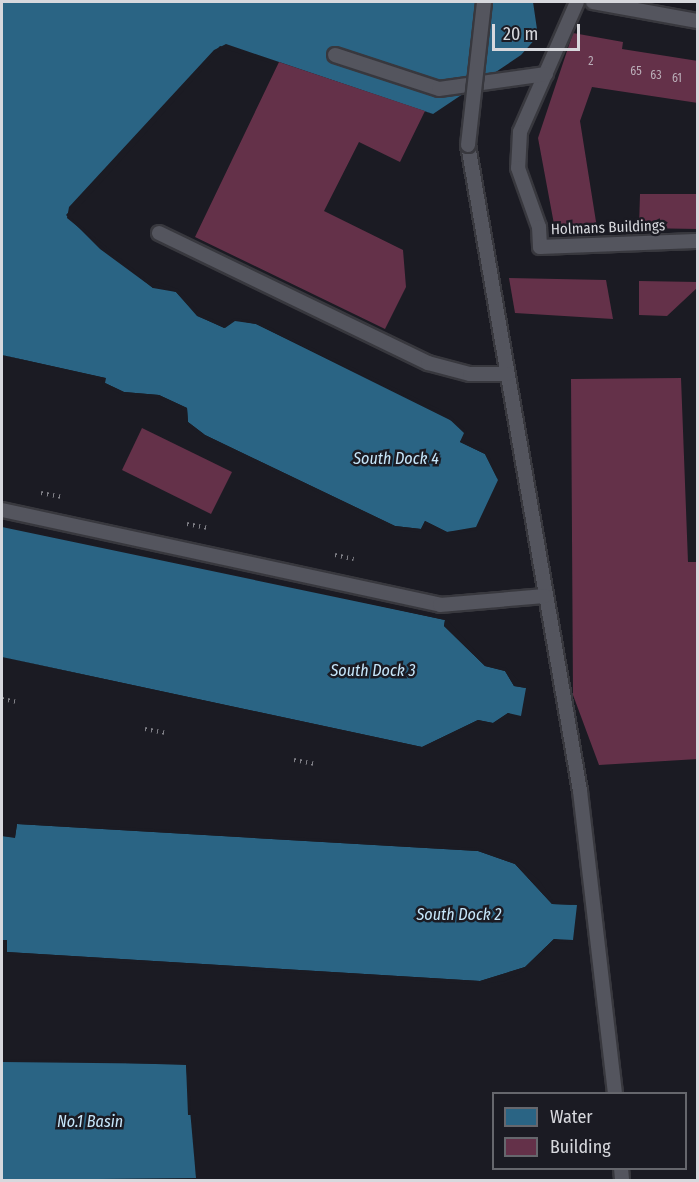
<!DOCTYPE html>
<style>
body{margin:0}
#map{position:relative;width:699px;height:1182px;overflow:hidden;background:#1b1b23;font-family:"Fira Sans Condensed",sans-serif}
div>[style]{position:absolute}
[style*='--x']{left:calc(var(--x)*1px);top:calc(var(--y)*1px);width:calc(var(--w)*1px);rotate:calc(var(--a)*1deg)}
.water>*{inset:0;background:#2a6484}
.pier>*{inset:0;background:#1b1b23}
.building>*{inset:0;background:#643149}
.path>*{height:4px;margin-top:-2px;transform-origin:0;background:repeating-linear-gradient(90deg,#808087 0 1.5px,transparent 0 6px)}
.roads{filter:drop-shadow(2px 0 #38383e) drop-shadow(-2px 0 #38383e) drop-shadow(0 2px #38383e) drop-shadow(0 -2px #38383e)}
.service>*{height:14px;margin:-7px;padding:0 7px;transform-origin:7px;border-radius:7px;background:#54555e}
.bridges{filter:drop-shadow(2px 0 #38383e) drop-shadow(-2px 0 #38383e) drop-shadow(0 2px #38383e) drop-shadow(0 -2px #38383e)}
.service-bridge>*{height:14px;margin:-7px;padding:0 7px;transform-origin:7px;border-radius:7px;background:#54555e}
span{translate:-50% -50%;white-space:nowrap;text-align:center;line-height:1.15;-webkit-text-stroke:5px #1b1b23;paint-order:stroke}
.number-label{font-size:12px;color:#baaeb8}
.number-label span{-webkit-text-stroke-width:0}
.street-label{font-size:15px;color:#d7d8dd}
.water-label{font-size:16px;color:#c7e7fb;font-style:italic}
.frame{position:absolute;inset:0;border:3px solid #d7d8dd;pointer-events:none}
.legend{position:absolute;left:492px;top:1092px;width:195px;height:78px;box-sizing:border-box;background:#1b1b23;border:2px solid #66676d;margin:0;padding:8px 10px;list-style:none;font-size:18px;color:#d7d8dd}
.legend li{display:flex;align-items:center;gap:12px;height:30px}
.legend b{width:30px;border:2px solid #66676d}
.scale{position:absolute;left:492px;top:24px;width:88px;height:27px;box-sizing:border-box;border:3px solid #d7d8dd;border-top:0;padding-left:8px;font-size:18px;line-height:21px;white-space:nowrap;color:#d7d8dd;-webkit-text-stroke:4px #1b1b23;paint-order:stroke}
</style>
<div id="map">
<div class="water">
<i style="clip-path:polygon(2px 2px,533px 2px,538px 36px,521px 55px,433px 114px,220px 46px,66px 215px,100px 249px,153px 288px,176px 292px,198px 316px,224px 328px,235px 320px,256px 324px,454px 422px,465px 433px,460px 442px,485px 454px,498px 480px,476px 527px,447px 532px,425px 521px,421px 529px,395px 526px,205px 435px,188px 422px,187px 408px,159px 395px,124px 392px,105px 383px,105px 378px,2px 355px)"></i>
<i style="clip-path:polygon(2px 527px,445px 620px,444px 626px,485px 666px,505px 671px,514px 686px,526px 688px,521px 716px,508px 713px,493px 723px,478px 720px,422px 747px,2px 657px)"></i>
<i style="clip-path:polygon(17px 824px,478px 851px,515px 864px,552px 904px,577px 905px,573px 940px,554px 939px,525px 967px,480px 981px,6px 952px,7px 940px,2px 940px,2px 836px,15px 837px)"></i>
<i style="clip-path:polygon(2px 1062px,186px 1064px,196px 1178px,2px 1180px)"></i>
</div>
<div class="pier">
<i style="clip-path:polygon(226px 44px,436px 115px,222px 48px,70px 217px,152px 284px,156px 281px,178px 289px,200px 313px,225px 325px,234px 318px,257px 321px,447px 413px,467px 431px,464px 441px,488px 452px,498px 480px,485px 454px,460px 442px,464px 433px,445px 415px,256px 324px,235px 321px,225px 328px,197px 316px,176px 292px,156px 284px,153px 288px,67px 218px,69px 207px,214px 50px)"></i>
<i style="clip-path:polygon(2px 355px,106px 378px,105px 383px,124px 392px,159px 395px,187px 408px,188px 422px,205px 435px,395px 526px,421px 529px,425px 521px,447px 532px,477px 530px,447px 535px,426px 525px,421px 532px,394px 529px,204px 438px,185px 423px,185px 410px,159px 398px,123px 395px,103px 386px,102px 380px)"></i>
<i style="clip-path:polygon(2px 524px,446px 618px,486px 663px,506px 668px,526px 688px,514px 686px,505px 671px,485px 666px,444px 626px,445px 620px)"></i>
<i style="clip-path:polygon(2px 657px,422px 747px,478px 720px,493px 723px,508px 713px,521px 719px,509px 716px,493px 726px,479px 723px,422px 750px)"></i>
<i style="clip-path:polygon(17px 821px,478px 848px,516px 861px,540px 881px,553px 901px,577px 905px,552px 904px,515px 864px,478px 851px,17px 824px,15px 838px,2px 836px,13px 834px)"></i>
<i style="clip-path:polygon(554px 939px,573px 943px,555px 942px,526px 970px,505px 981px,480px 984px,6px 955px,2px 943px,7px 940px,7px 952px,480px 981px,525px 967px)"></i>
<i style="clip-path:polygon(2px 1059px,188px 1062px,191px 1112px,198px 1115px,198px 1180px,189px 1180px,196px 1178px,195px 1115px,188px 1115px,186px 1065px)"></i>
</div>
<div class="building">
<i style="clip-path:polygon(573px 33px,623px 42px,622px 49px,698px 61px,698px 103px,592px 87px,580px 121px,597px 228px,556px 235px,538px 138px)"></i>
<i style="clip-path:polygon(279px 62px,425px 111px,400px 162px,359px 142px,324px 211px,403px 250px,406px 287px,385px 329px,195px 237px)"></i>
<i style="clip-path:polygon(640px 194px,698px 194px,698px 229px,639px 228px)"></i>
<i style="clip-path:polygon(509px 278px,606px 280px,613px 319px,515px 313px)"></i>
<i style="clip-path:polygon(639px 281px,698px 282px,698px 287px,667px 316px,639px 315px)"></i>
<i style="clip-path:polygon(681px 378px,688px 562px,698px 562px,698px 759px,599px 765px,573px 695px,571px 379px)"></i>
<i style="clip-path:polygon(142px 428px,232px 472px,211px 514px,122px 470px)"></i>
</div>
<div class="path">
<i style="--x:41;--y:493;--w:20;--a:11"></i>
<i style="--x:187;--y:524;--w:20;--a:11"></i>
<i style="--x:335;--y:555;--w:19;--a:12"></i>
<i style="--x:2;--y:699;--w:15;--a:11"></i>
<i style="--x:145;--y:729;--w:20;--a:11"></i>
<i style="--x:294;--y:760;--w:20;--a:11"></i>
</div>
<div class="roads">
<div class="service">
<i style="--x:577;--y:2;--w:142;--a:113.7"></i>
<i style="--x:520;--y:132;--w:36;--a:93"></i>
<i style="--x:518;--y:168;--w:63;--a:70.4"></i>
<i style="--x:539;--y:227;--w:20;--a:87"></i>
<i style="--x:540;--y:247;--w:158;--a:-2.2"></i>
<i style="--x:593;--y:2;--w:107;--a:10.3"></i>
<i style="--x:335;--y:55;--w:109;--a:18.1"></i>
<i style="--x:439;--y:89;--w:108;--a:-8"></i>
<i style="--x:468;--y:145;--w:656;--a:80.16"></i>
<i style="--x:580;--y:791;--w:305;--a:83.4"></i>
<i style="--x:159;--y:233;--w:299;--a:25.8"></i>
<i style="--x:428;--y:363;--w:43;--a:14.7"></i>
<i style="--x:470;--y:374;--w:37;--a:0"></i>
<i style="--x:2;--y:510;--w:448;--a:12.2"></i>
<i style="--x:440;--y:605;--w:105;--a:-4.9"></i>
<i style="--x:621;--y:1168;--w:12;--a:85"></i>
</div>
</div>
<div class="bridges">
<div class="service-bridge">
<i style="--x:468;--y:145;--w:144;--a:-83.6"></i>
</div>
</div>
<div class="number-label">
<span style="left:591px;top:62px">2</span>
<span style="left:636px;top:72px">65</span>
<span style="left:656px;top:76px">63</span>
<span style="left:677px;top:79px">61</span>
</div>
<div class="street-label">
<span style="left:608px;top:228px;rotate:-2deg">Holmans Buildings</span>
</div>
<div class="water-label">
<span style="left:396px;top:459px">South Dock 4</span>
<span style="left:373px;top:671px">South Dock 3</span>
<span style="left:459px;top:915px">South Dock 2</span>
<span style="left:90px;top:1122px">No.1 Basin</span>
</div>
<div class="frame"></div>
<ul class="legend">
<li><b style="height:16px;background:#2a6484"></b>Water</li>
<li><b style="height:16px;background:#643149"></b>Building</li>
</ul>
<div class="scale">20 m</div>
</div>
